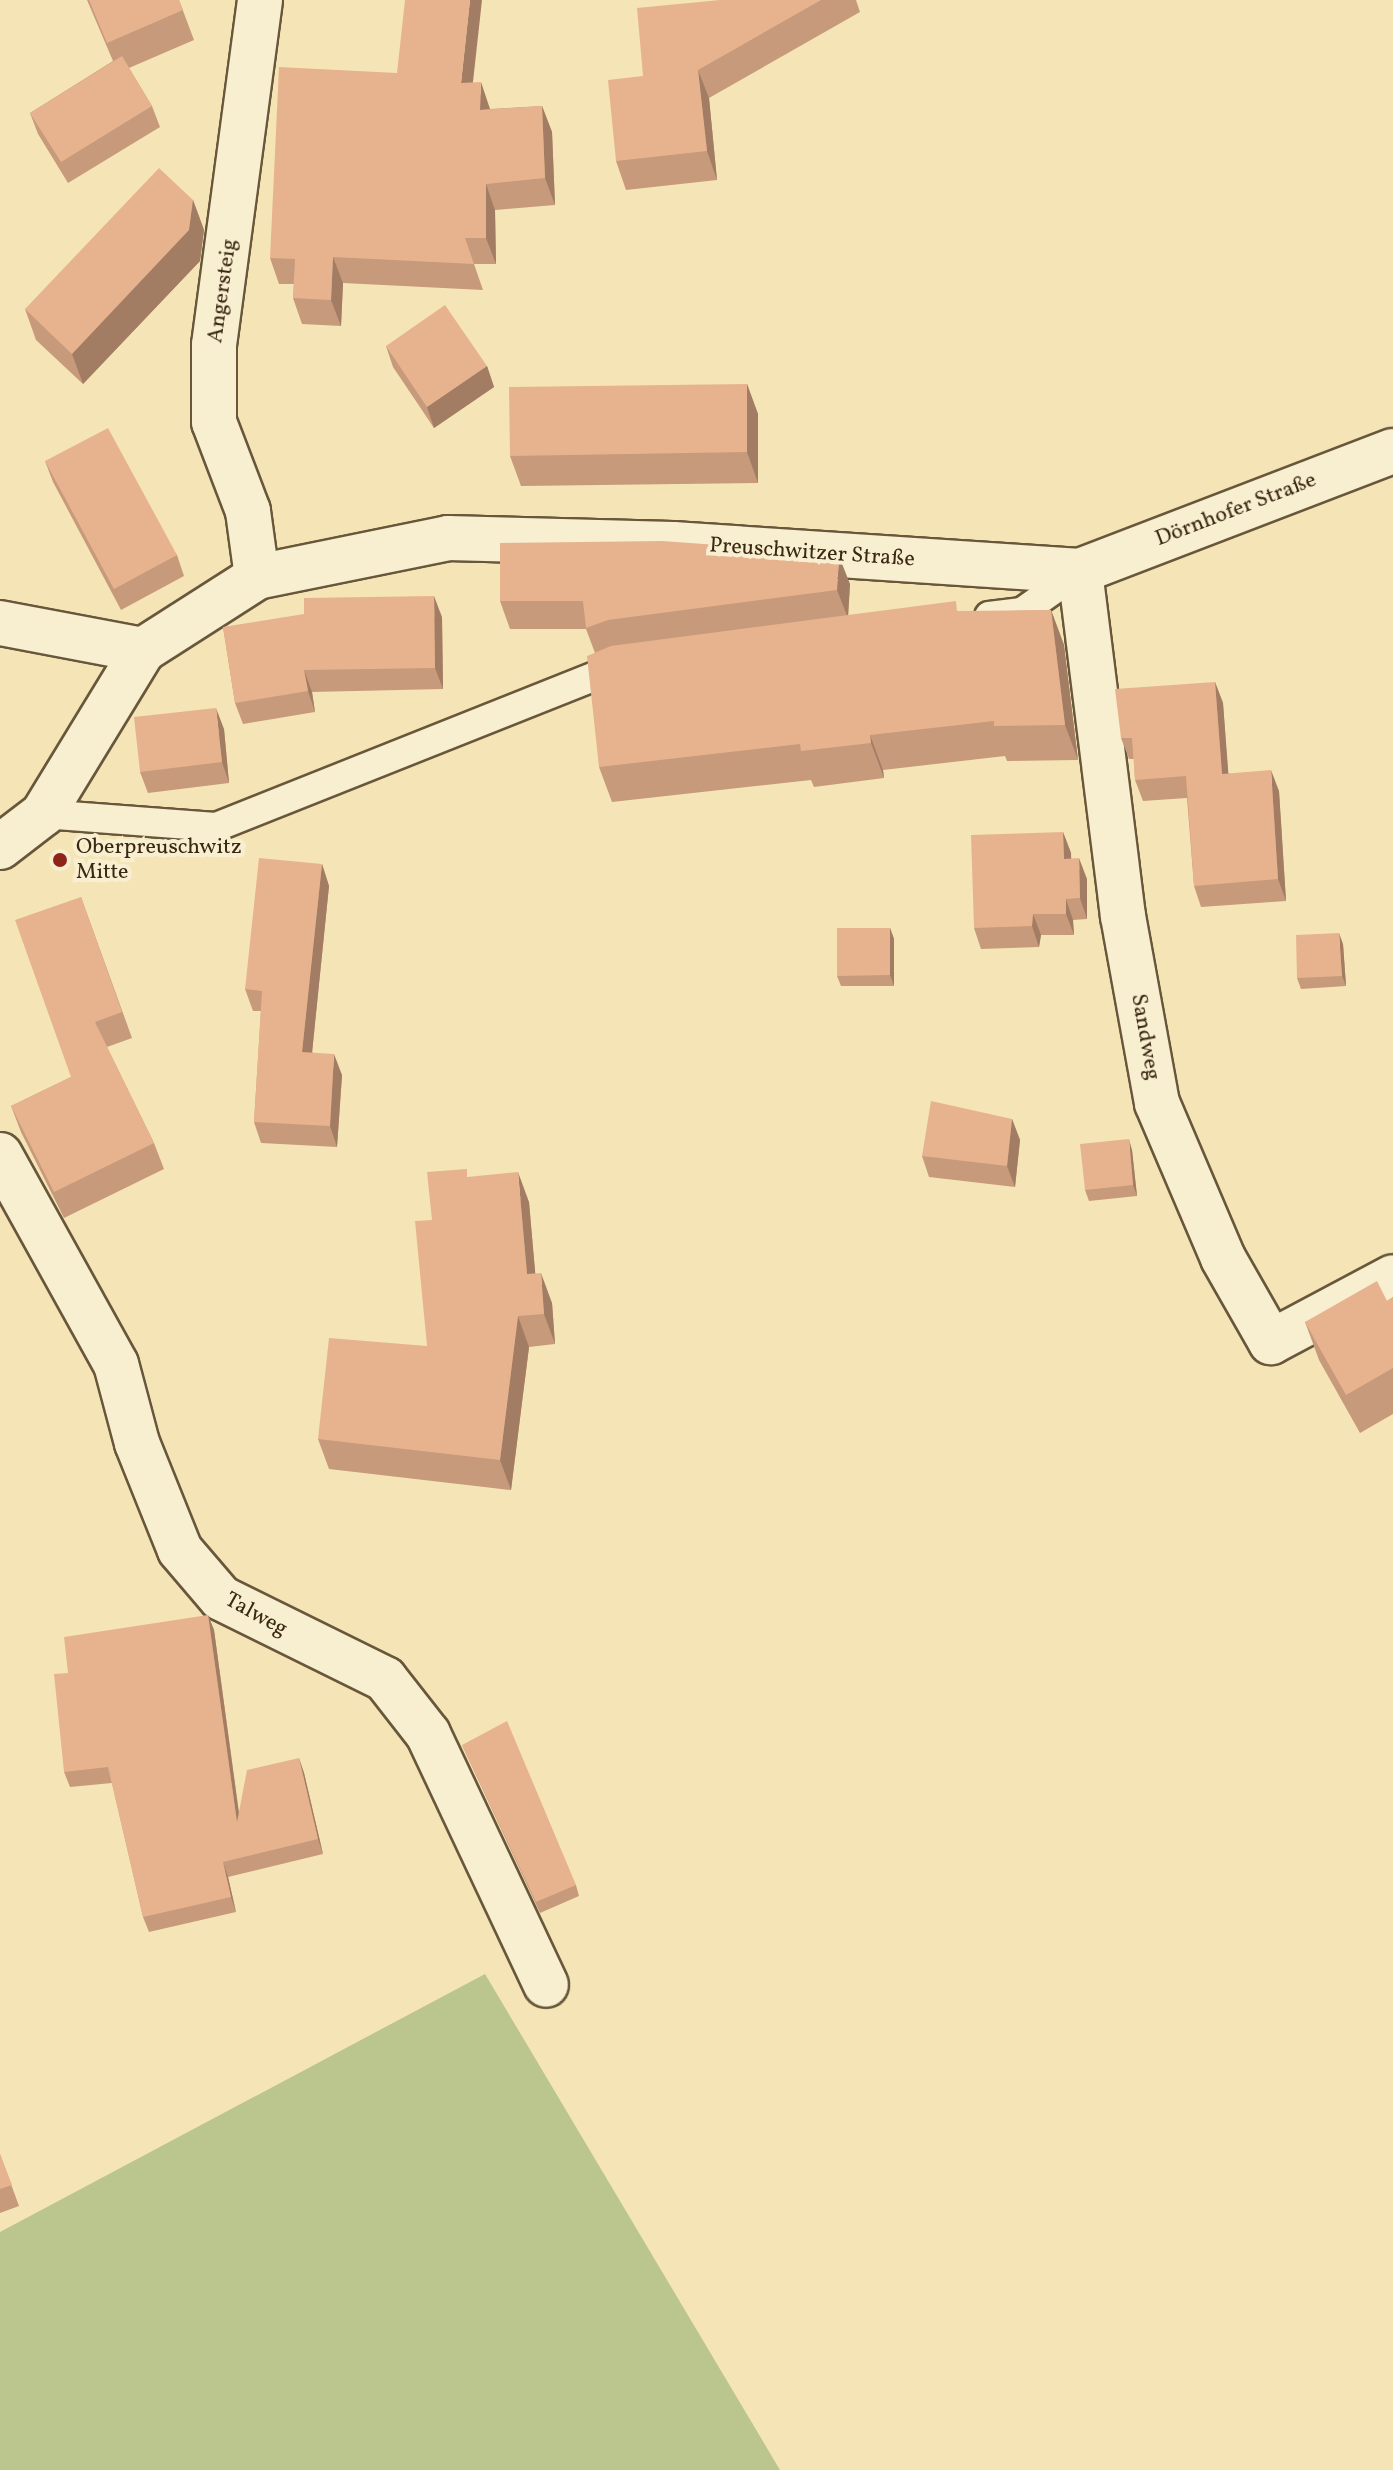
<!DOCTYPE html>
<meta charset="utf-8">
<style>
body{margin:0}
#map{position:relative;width:1393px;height:2470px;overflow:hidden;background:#f5e5b6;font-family:Vollkorn,serif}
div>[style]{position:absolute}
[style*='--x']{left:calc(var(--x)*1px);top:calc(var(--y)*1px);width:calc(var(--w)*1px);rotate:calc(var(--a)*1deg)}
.green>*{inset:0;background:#bbc58e}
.roads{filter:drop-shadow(2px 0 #68573b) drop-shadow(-2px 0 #68573b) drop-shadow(0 2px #68573b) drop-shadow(0 -2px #68573b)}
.service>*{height:28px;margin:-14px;padding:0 14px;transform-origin:14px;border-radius:14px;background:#f8eed0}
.minor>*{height:44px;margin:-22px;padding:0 22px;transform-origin:22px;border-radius:22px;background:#f8eed0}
.tertiary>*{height:44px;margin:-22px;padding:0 22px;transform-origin:22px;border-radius:22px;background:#f8eed0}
.wall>*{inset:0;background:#c79a7b}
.shaded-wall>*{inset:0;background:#a27d64}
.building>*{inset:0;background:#e7b38f}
.dots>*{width:22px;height:22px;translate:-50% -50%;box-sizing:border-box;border:4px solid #f8eed0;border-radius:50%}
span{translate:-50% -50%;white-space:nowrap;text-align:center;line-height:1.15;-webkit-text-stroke:8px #f8eed0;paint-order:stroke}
.street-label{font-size:22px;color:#392812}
.poi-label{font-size:22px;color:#392812}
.left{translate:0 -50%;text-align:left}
</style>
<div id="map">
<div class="green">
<i style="clip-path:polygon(485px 1974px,780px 2470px,0 2470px,0 2232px)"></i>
</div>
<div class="roads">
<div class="service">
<i style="--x:989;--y:616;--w:33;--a:-7"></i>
<i style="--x:1022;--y:612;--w:71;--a:-35.3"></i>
<i style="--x:43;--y:814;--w:173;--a:4.3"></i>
<i style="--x:216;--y:827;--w:438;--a:-21.7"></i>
</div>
<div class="minor">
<i style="--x:1080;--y:571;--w:348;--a:82.9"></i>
<i style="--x:1123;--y:916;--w:190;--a:79.7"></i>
<i style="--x:1157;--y:1103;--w:168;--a:66.9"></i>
<i style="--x:1223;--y:1258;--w:97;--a:60.3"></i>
<i style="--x:1271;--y:1342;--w:138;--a:-28"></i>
<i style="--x:257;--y:577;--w:67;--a:-97.8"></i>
<i style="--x:248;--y:511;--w:95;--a:-110.9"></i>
<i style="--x:214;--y:422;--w:77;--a:-90"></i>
<i style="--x:214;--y:345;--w:348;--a:-82.4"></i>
<i style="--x:0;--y:623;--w:146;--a:10.7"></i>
<i style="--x:0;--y:1155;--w:239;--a:61"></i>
<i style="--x:116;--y:1364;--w:82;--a:75.1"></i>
<i style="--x:137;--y:1443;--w:115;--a:68.1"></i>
<i style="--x:180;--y:1550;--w:63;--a:49.5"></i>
<i style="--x:221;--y:1598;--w:183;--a:26.3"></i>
<i style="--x:385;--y:1679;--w:70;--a:52"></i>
<i style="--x:428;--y:1734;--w:277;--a:64.8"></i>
</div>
<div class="tertiary">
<i style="--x:0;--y:847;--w:54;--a:-37.5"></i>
<i style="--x:43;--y:814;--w:192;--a:-58.6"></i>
<i style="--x:143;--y:650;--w:135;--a:-32.6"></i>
<i style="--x:257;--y:577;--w:195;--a:-11.5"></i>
<i style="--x:448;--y:538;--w:225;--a:1.5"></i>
<i style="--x:673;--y:544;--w:408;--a:3.8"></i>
<i style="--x:1080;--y:571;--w:335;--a:-21"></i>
</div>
</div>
<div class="wall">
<i style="clip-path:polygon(87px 0,179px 0,194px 40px,129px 68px,152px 106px,160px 127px,68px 183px,38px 134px,30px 113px,113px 61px)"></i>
<i style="clip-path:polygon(720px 0,856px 0,860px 12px,709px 98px,717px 180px,626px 190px,616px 161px,643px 76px)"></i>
<i style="clip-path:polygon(473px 83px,490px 109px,542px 106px,552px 132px,555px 205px,495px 210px,496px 264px,474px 264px,483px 290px,343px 283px,341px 326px,302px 324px,293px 298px,294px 284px,279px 284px,270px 258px)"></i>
<i style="clip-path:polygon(193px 200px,204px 230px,200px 261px,83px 384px,36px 340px,25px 309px)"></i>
<i style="clip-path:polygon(386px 346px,487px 366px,494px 387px,434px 428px,393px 367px)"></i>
<i style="clip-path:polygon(747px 384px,758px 414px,758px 483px,521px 486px,510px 456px)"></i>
<i style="clip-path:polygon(45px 461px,177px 555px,184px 576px,121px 610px,53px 482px)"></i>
<i style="clip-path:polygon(723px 556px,850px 584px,848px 615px,1051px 610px,1064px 645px,1078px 760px,1007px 761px,1005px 756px,883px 770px,884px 778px,814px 787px,811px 780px,612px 802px,599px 767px,595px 653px,586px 629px,510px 629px,500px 601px)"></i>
<i style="clip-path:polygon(442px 617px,443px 689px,312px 692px,315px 712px,243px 724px,235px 703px,223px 627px)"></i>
<i style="clip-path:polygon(1215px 682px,1223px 703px,1228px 773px,1279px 791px,1286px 901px,1201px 907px,1194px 886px,1187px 798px,1143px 801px,1135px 780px,1134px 759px,1129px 759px,1121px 738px)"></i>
<i style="clip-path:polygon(224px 729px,229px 783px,148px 793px,140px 772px)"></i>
<i style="clip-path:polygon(1063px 832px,1071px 853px,1071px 858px,1087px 879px,1087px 919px,1073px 920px,1074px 935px,1041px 935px,1039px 947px,981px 949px,974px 928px)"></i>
<i style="clip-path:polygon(322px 864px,329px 886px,312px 1052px,342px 1075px,337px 1147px,261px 1143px,254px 1122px,261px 1011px,253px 1011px,245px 989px)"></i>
<i style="clip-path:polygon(81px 897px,132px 1038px,107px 1047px,154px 1143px,164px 1169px,64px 1218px,21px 1132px,11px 1106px,71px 1077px)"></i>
<i style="clip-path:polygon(890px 928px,894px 939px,894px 986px,841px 986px,837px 976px)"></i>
<i style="clip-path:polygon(1343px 944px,1346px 986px,1301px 989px,1297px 978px)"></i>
<i style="clip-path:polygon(1012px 1119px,1020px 1140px,1015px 1187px,929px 1177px,922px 1156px)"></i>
<i style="clip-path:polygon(1132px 1150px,1137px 1196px,1089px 1201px,1085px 1190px)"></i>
<i style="clip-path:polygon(470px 1177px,529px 1202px,535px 1273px,552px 1303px,555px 1344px,529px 1347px,511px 1490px,329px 1469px,318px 1439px,427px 1346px,432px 1220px)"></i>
<i style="clip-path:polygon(1393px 1297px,1393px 1414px,1360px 1433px,1319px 1360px,1305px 1322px,1387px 1301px)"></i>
<i style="clip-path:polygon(208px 1615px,214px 1630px,239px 1812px,299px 1758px,304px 1773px,323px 1854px,228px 1877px,236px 1912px,149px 1932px,143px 1917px,112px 1783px,70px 1787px,64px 1772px,68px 1673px)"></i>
<i style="clip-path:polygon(462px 1745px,576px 1885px,579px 1896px,540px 1913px)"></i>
<i style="clip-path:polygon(0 2154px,19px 2206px,0 2213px)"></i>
</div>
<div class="shaded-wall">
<i style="clip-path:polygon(470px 0,482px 0,470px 109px,461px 83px)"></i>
<i style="clip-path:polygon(698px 70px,709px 98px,717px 180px,707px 151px)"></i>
<i style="clip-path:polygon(481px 82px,490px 109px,480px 110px)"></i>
<i style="clip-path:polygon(542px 106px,552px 132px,555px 205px,545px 178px)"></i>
<i style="clip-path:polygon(486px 184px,495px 210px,496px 264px,486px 238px)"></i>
<i style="clip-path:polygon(193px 200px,204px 230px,200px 261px,83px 384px,72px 354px)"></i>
<i style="clip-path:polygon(333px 257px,343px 283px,341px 326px,331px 300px)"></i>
<i style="clip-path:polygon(487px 366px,494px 387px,434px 428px,427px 407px)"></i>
<i style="clip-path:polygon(747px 384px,758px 414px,758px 483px,747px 452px)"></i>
<i style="clip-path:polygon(839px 556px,850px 584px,848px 618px,837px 590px)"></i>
<i style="clip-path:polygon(434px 596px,442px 617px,443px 689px,435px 668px)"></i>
<i style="clip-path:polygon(1051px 610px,1064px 645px,1078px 760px,1065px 725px)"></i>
<i style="clip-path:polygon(304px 670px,312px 692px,315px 712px,308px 691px)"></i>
<i style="clip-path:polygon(1215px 682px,1223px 703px,1230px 795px,1222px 774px)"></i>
<i style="clip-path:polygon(216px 708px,224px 729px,229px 783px,222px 762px)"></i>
<i style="clip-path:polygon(870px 735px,883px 770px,884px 778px,871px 743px)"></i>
<i style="clip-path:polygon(1271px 770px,1279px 791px,1286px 901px,1278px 879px)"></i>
<i style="clip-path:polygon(1063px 832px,1071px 853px,1072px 880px,1064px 859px)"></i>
<i style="clip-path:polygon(1079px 858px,1087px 879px,1087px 919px,1080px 898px)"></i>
<i style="clip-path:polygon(322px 864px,329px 886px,310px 1073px,302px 1052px)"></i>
<i style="clip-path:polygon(1066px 899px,1073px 920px,1074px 935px,1066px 914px)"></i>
<i style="clip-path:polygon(1033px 914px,1041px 935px,1039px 947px,1032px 926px)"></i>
<i style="clip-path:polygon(890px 928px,894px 939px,894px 986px,890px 975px)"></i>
<i style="clip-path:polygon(1339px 933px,1343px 944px,1346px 986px,1342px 976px)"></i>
<i style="clip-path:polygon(334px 1054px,342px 1075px,337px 1147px,330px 1126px)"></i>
<i style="clip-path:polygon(1012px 1119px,1020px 1140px,1015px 1187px,1007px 1166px)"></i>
<i style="clip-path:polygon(1129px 1139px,1132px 1150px,1137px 1196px,1133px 1185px)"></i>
<i style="clip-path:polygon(518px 1172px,529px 1202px,538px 1304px,527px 1274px)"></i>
<i style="clip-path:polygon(541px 1273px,552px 1303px,555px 1344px,544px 1314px)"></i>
<i style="clip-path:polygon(518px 1316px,529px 1347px,511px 1490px,500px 1460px)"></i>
<i style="clip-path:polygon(208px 1615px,214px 1630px,242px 1837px,237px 1822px)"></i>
<i style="clip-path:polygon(299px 1758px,304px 1773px,323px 1854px,318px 1839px)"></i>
<i style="clip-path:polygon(223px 1862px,228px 1877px,236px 1912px,231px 1897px)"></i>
</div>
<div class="building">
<i style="clip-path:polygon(89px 0,179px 0,183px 10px,107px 43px)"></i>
<i style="clip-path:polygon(405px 0,470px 0,461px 83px,481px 82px,480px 110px,542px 106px,545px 178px,486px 184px,486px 238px,465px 238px,474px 264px,333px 257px,331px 300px,293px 298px,295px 259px,270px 258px,279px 67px,397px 73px)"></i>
<i style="clip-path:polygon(720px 0,821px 0,698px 70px,707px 151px,616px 161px,608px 80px,643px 76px,637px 8px)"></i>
<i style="clip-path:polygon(122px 56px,152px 106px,61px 162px,30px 113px)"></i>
<i style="clip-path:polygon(159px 168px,193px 200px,189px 230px,72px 354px,25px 309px)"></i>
<i style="clip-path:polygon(445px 305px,487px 366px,427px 407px,386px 346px)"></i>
<i style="clip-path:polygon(747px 384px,747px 452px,510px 456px,509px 387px)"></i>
<i style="clip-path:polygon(108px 428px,177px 555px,114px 589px,45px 461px)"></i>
<i style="clip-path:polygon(662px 541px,718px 545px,718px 556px,839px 556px,837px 590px,608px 620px,586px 628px,583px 601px,500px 601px,500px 543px)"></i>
<i style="clip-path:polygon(434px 596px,435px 668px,304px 670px,308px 691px,235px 703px,223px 627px,304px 614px,304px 598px)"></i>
<i style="clip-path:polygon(956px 601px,957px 611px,1051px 610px,1065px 725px,994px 726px,994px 721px,870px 735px,871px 743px,801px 751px,800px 744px,599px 767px,587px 656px,611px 646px)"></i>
<i style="clip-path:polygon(1215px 682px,1222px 774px,1271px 770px,1278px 879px,1194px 886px,1186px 776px,1135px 780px,1132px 738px,1121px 738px,1115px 689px)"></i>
<i style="clip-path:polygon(216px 708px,222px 762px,140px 772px,134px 717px)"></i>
<i style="clip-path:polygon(1063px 832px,1064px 859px,1079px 858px,1080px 898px,1066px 899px,1066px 914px,1033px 914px,1032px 926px,974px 928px,971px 835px)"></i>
<i style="clip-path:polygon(259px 858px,322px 864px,302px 1052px,334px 1054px,330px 1126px,254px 1122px,262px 991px,245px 989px)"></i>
<i style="clip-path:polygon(81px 897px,122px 1012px,95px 1022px,154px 1143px,54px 1192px,11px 1106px,71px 1077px,15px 920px)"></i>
<i style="clip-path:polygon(837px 928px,890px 928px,890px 975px,837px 976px)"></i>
<i style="clip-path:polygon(1339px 933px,1342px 976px,1297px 978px,1296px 935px)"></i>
<i style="clip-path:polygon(931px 1101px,1012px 1119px,1007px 1166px,922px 1156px)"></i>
<i style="clip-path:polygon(1129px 1139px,1133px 1185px,1085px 1190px,1080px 1144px)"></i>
<i style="clip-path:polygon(467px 1169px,467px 1177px,518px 1172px,527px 1274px,541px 1273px,544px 1314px,518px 1316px,500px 1460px,318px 1439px,329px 1338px,427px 1346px,415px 1221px,432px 1220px,427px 1172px)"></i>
<i style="clip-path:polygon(1377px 1281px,1387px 1301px,1393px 1297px,1393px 1368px,1346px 1395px,1305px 1322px)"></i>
<i style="clip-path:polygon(208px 1615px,237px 1822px,247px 1770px,299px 1758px,318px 1839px,223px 1862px,231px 1897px,143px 1917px,108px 1767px,64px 1772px,54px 1674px,68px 1673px,64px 1637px)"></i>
<i style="clip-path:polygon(507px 1721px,576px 1885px,536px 1902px,462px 1745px)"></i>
<i style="clip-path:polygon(0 2154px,12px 2185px,0 2189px)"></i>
</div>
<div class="dots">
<i style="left:60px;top:860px;background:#8f2418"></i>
</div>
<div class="street-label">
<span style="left:223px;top:291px;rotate:-82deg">Angersteig</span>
<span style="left:1236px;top:510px;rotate:-21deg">Dörnhofer Straße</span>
<span style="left:812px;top:553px;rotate:4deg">Preuschwitzer Straße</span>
<span style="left:1145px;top:1037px;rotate:80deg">Sandweg</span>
<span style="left:256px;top:1615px;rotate:29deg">Talweg</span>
</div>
<div class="poi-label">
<span class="left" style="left:76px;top:860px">Oberpreuschwitz<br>Mitte</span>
</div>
</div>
